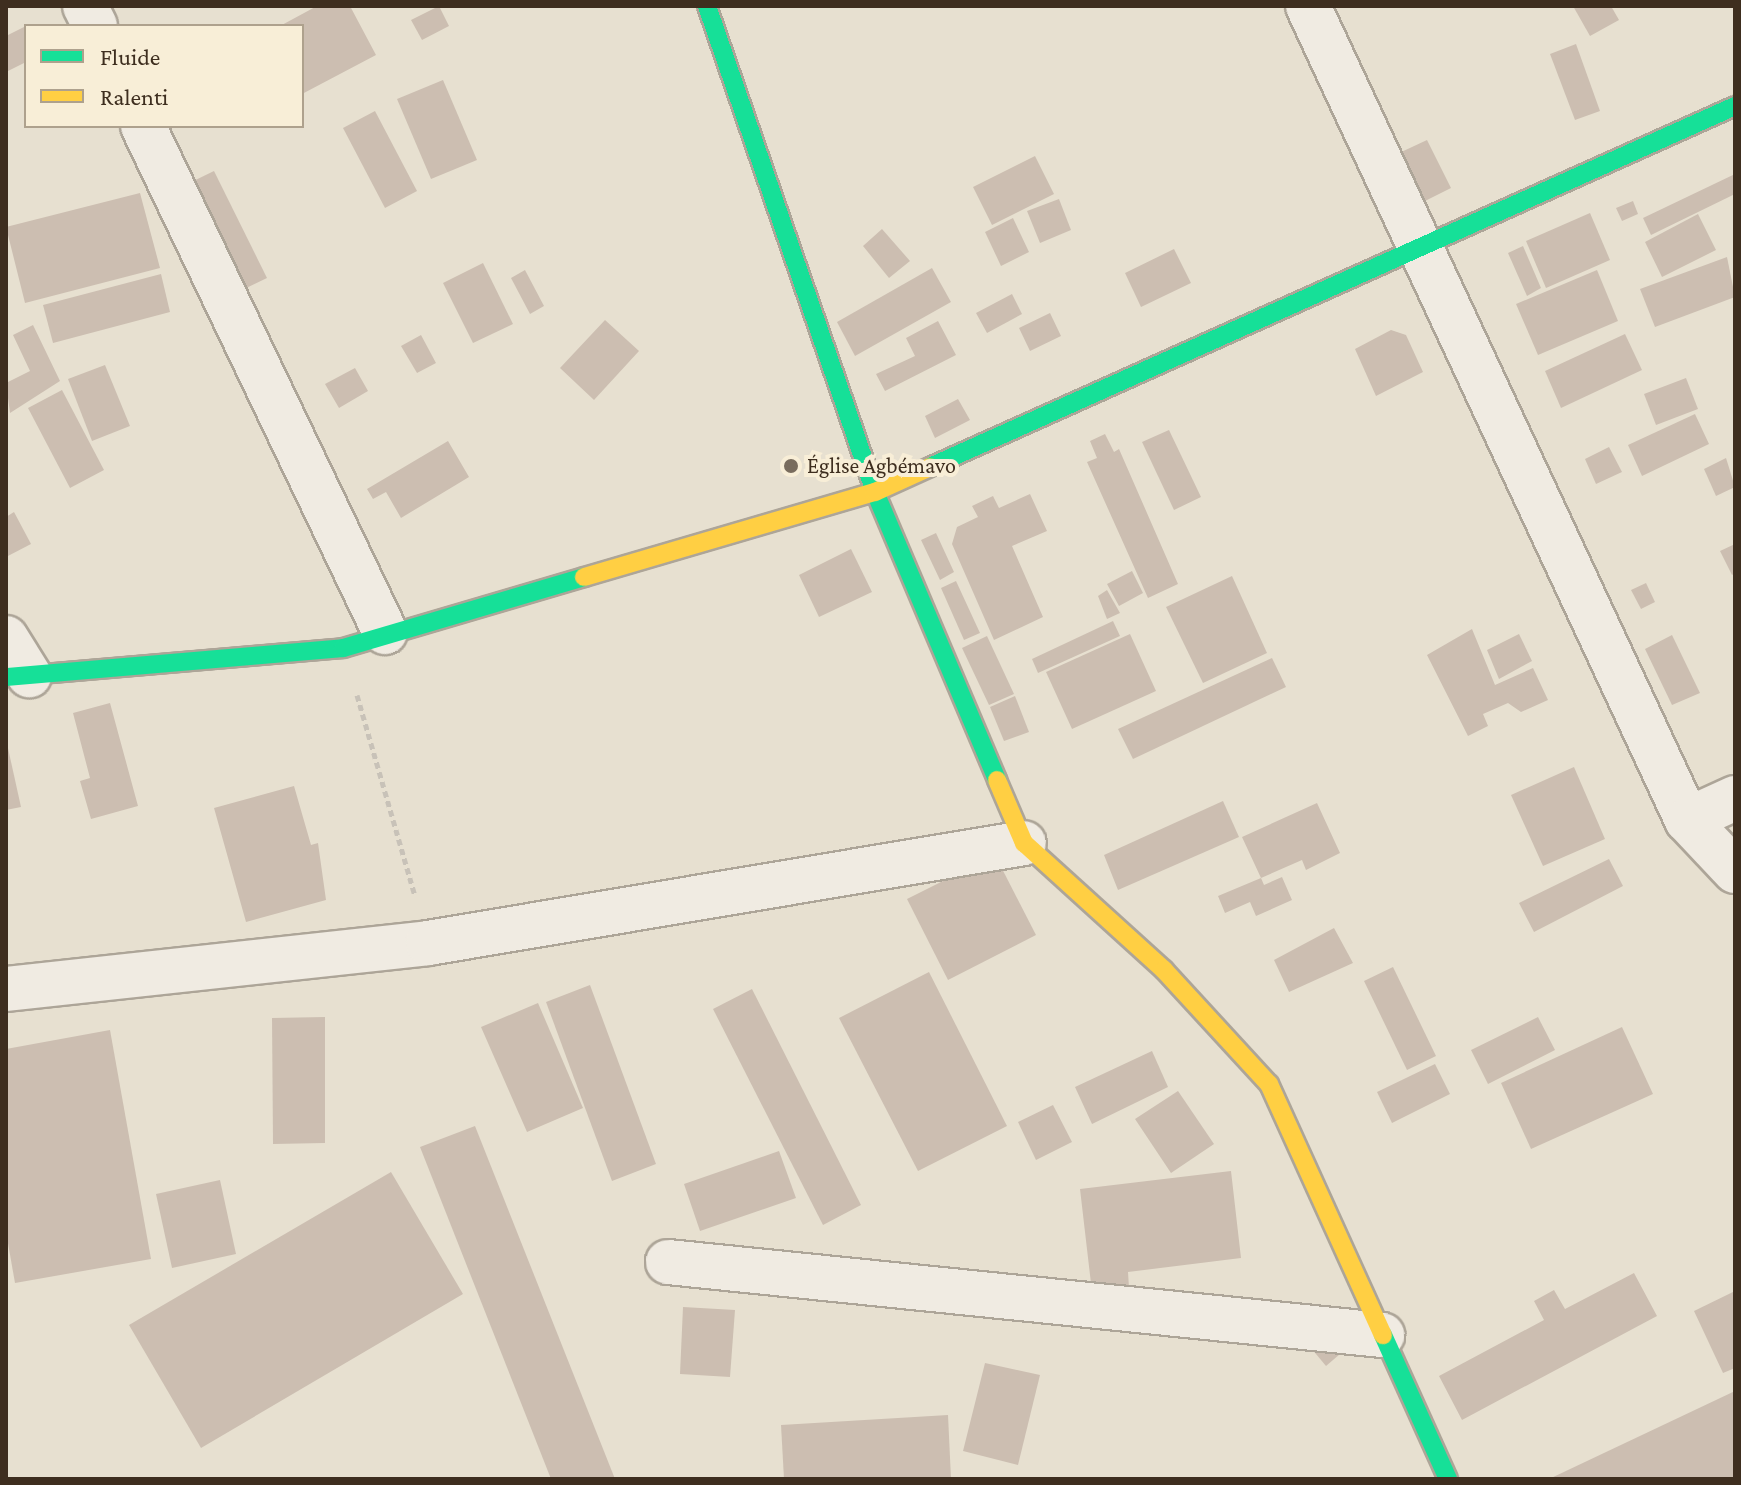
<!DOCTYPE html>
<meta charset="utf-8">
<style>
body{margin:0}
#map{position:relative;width:1741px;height:1485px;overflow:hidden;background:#e7e0d0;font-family:"Crimson Pro",serif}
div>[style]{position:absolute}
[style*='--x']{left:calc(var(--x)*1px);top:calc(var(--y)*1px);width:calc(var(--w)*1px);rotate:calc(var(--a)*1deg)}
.building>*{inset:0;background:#ccbeb1}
.path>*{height:5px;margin-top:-2.5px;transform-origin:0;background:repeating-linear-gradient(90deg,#c8c2b8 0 6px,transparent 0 10px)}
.roads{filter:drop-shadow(2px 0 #ada598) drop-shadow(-2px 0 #ada598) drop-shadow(0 2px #ada598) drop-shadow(0 -2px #ada598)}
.street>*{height:44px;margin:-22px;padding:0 22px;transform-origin:22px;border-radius:22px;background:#f0ebe2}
.fast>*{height:18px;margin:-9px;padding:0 9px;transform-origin:9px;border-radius:9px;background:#16e098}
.slow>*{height:18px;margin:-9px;padding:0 9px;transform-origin:9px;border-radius:9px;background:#ffcf43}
.dots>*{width:22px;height:22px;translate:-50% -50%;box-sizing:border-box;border:4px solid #f8eed7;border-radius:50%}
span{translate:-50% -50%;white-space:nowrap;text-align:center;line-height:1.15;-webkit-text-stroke:8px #f8eed7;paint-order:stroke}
.poi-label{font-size:22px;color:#3e2e1f}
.left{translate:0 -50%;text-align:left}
.frame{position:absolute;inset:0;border:8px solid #3e2e1f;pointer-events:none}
.legend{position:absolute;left:24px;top:24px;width:280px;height:104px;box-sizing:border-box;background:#f8eed7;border:2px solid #aea18d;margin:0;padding:10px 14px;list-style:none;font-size:24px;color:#3e2e1f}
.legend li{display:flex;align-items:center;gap:16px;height:40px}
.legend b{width:40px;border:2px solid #aea18d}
</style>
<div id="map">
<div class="building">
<i style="clip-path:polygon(317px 6px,350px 6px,376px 55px,302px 94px,302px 26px,280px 26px)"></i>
<i style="clip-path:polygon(439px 6px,449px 26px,422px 40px,411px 20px)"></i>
<i style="clip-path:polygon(1573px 6px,1611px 6px,1619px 20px,1590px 36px)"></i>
<i style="clip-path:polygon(26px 26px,26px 62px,6px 72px,6px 36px)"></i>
<i style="clip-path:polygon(1576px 44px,1600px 111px,1575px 120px,1550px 54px)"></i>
<i style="clip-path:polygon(443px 80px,477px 160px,431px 179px,397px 99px)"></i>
<i style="clip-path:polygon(375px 111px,417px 191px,385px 208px,343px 128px)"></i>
<i style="clip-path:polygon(1427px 140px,1451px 188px,1421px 203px,1397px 154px)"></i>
<i style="clip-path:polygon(1035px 156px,1054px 194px,992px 225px,973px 187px)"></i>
<i style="clip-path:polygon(214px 171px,267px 278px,230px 296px,177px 189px)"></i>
<i style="clip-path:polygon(1735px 174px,1735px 194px,1651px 235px,1643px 218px)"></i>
<i style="clip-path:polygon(140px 193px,160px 268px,25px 303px,6px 227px)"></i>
<i style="clip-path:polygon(1059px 199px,1071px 230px,1040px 243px,1027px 211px)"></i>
<i style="clip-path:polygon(1633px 201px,1638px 214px,1622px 221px,1616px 208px)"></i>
<i style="clip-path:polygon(1590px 213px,1610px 260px,1546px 288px,1526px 241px)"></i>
<i style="clip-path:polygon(1698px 214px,1716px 250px,1662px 277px,1645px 242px)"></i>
<i style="clip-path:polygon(1013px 218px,1029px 252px,1001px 266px,985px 232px)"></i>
<i style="clip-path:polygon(882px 229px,910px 261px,889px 278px,863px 246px)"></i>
<i style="clip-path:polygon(1523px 246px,1541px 288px,1527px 296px,1508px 253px)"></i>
<i style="clip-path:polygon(1174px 249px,1191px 283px,1141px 307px,1125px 273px)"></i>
<i style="clip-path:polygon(1727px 257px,1735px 297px,1655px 327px,1640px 289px)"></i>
<i style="clip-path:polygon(483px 263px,513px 324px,473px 343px,443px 283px)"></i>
<i style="clip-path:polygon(932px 268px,951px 302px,855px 356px,837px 322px)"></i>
<i style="clip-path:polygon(525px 270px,544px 306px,530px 314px,511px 278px)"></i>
<i style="clip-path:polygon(1597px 270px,1618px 321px,1538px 355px,1516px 304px)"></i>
<i style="clip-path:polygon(161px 274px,170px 312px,53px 343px,43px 305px)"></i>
<i style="clip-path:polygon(1012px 294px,1022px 314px,987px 333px,976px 313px)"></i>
<i style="clip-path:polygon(1050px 313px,1061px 336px,1030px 351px,1019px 328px)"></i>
<i style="clip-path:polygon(605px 320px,639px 351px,594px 400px,560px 368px)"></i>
<i style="clip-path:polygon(938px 321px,956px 355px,885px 391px,876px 374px,915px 356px,906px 338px)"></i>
<i style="clip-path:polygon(33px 325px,60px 381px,10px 413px,6px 383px,30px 371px,13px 335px)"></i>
<i style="clip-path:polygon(1391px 330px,1406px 335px,1423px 372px,1376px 396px,1355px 349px)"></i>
<i style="clip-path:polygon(1625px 334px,1642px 370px,1561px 408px,1545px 371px)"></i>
<i style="clip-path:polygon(421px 335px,436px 363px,417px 373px,401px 346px)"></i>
<i style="clip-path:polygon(105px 365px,130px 426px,92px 441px,68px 379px)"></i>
<i style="clip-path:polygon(355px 368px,368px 391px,339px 408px,325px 384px)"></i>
<i style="clip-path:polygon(1686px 378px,1698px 409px,1656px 425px,1644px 394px)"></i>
<i style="clip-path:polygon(62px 390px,104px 470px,70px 488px,28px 408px)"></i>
<i style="clip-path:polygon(958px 399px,970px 420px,935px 438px,925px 416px)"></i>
<i style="clip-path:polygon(1695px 414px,1709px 444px,1642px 476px,1628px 445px)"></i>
<i style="clip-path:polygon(1169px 430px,1201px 497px,1174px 510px,1142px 442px)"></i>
<i style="clip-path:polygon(1105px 434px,1114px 452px,1119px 449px,1178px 584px,1148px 598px,1087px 462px,1097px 458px,1090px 441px)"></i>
<i style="clip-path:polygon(448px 441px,469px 477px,401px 518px,386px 492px,373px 499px,367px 489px)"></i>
<i style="clip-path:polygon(1609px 447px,1622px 472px,1596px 484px,1585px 459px)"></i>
<i style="clip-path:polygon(1726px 458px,1735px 487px,1716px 496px,1704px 469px)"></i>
<i style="clip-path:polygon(1030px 494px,1047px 531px,1012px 546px,1043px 617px,994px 640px,952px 544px,957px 527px,978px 517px,972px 506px,993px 496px,999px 508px)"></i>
<i style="clip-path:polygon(14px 512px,31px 544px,6px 557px,6px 517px)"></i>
<i style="clip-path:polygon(936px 533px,954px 572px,940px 580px,921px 540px)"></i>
<i style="clip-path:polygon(1735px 544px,1735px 573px,1732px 575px,1720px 551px)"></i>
<i style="clip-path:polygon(851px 549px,872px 592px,819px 617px,799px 575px)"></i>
<i style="clip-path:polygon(1132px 571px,1143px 593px,1119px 606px,1107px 584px)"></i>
<i style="clip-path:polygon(1232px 576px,1267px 653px,1203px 683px,1166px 607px)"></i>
<i style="clip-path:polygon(956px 581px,980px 633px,964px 640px,941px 588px)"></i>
<i style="clip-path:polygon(1646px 583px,1655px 602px,1641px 609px,1631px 590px)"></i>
<i style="clip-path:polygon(1107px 590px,1120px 613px,1107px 619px,1098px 596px)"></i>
<i style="clip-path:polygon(1113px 621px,1120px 636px,1038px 673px,1032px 659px)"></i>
<i style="clip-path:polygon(1472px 629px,1495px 685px,1533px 668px,1548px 700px,1521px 712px,1508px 703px,1483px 714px,1488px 726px,1468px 736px,1427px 655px)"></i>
<i style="clip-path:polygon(1130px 634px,1156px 691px,1072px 729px,1046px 672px)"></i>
<i style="clip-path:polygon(1519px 634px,1532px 661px,1499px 679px,1487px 650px)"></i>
<i style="clip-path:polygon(1672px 635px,1700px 693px,1672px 705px,1645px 649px)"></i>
<i style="clip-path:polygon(987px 636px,1014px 694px,989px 705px,962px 648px)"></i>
<i style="clip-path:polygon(1272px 658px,1286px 687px,1133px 759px,1118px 729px)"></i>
<i style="clip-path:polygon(1015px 696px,1029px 732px,1004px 741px,990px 707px)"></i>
<i style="clip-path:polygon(110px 703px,138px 806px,91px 819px,80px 781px,90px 778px,73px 713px)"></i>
<i style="clip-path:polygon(6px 739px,21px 807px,6px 810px)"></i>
<i style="clip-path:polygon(1574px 767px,1605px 839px,1543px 866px,1511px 795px)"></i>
<i style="clip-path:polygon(294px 786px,311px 845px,318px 843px,326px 900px,246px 922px,214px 808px)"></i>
<i style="clip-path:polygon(1223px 801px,1239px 837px,1118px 890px,1104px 855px)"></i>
<i style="clip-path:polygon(1317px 803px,1340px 853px,1306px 870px,1302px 860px,1261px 878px,1264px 885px,1282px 877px,1292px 900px,1256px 916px,1250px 902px,1225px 913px,1218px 896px,1261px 878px,1242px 837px)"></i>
<i style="clip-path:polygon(995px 855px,1036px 935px,948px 980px,907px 899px)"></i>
<i style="clip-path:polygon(1609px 859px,1623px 886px,1534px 932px,1519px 903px)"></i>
<i style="clip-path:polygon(1334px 928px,1353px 963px,1289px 992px,1274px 960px)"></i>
<i style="clip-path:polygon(1393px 967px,1436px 1056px,1407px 1070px,1364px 981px)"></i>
<i style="clip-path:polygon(929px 972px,1007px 1126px,918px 1171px,839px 1018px)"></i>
<i style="clip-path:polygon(590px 985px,656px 1164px,612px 1181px,546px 1002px)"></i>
<i style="clip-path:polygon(752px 989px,861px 1205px,823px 1225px,713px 1009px)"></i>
<i style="clip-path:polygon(538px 1003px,583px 1108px,527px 1132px,481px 1027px)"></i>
<i style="clip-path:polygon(325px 1017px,325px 1143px,273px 1144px,272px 1018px)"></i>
<i style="clip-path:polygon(1538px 1017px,1555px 1050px,1488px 1084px,1471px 1050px)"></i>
<i style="clip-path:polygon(1622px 1027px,1653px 1094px,1531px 1149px,1501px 1083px)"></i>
<i style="clip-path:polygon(110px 1030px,151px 1259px,15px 1283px,6px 1232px,6px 1049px)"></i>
<i style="clip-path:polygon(1152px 1051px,1168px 1087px,1092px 1124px,1075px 1087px)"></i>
<i style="clip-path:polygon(1435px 1064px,1450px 1094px,1392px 1123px,1377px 1092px)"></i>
<i style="clip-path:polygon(1178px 1091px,1214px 1144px,1171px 1173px,1135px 1119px)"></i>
<i style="clip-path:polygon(1053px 1105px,1072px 1142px,1036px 1160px,1018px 1122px)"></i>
<i style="clip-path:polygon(475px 1126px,615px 1479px,551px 1479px,420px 1147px)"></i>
<i style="clip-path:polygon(779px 1151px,796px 1198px,700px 1231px,684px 1184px)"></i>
<i style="clip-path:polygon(1231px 1171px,1241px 1258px,1128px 1272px,1129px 1288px,1092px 1292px,1080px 1189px)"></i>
<i style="clip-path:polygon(391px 1172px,463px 1294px,201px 1448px,129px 1325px)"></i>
<i style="clip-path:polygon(220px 1180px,236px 1254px,172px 1268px,156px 1194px)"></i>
<i style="clip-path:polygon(1634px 1273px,1657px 1316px,1462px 1420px,1439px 1376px,1544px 1320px,1534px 1301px,1554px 1290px,1565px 1309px)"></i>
<i style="clip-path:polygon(1735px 1291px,1735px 1368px,1723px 1373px,1694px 1311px)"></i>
<i style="clip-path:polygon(683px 1307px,735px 1310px,730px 1377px,680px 1374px)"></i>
<i style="clip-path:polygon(1320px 1330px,1340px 1354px,1326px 1366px,1306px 1342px)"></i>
<i style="clip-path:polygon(985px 1363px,1040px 1375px,1018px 1465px,963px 1451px)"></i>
<i style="clip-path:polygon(1735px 1391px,1735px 1479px,1549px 1479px)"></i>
<i style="clip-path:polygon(948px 1415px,951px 1479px,784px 1479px,781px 1425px)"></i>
</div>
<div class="path">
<i style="--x:357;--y:695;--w:209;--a:73.9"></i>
</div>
<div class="roads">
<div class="street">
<i style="--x:85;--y:6;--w:22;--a:63"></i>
<i style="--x:1308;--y:6;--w:898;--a:65.03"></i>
<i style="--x:1687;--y:820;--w:70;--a:46.7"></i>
<i style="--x:143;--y:126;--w:561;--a:64.44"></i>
<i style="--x:6;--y:638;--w:44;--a:58.1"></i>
<i style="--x:1687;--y:820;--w:53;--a:-24.6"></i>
<i style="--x:6;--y:989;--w:424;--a:-6.2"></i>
<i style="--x:428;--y:943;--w:604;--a:-9.52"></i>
<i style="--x:668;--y:1262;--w:718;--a:5.84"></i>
</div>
<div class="fast">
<i style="--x:707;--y:6;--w:514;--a:70.93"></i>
<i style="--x:875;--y:492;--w:313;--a:67"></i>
<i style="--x:930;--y:467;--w:882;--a:-24.15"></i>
<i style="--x:6;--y:677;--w:338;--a:-4.9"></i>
<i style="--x:343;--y:648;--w:251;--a:-16.4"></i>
<i style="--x:1383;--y:1335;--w:158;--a:65.7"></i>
</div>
<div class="slow">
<i style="--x:584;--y:577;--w:303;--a:-16.3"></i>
<i style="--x:875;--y:492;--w:60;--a:-24.4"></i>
<i style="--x:997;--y:780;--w:69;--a:66.8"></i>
<i style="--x:1024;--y:843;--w:189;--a:42.2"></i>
<i style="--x:1164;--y:970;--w:155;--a:47.4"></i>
<i style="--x:1269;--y:1084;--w:276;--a:65.6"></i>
</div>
</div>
<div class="dots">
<i style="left:791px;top:466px;background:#796c5d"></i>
</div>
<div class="poi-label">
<span class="left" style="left:807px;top:466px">Église Agbémavo</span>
</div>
<div class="frame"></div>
<ul class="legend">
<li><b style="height:10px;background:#16e098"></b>Fluide</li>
<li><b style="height:10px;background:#ffcf43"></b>Ralenti</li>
</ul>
</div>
